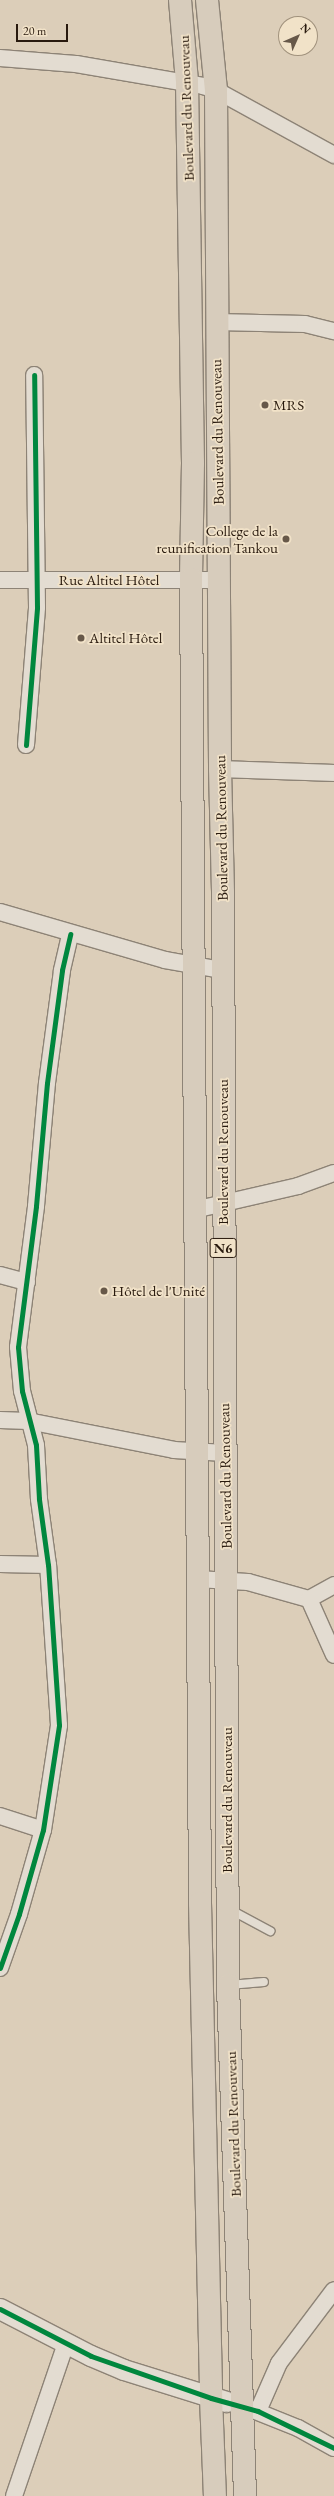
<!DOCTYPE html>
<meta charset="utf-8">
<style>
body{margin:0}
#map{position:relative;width:334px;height:2496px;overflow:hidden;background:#dcceb9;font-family:"EB Garamond",serif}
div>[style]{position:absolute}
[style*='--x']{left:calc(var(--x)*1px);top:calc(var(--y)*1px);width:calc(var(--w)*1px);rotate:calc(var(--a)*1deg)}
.roads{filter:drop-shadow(1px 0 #8d8376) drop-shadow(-1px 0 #8d8376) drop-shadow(0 1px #8d8376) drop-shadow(0 -1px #8d8376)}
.service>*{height:8px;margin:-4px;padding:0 4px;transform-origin:4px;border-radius:4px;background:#e3dcd1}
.minor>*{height:16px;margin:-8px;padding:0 8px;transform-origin:8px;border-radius:8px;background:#e3dcd1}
.tertiary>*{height:20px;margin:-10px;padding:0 10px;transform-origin:10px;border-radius:10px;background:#e3dcd1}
.trunk>*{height:22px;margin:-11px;padding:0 11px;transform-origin:11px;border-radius:11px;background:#d7ccbc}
.cycleway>*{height:5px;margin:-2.5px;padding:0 2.5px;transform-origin:2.5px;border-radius:2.5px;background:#00873e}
.dots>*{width:11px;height:11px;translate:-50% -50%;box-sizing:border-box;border:2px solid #f1e2c8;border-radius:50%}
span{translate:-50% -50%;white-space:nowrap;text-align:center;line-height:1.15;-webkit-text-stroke:3.5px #f1e2c8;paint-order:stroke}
.shield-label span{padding:1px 3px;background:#f1e2c8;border:1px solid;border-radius:3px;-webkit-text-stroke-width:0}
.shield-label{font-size:14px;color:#28190d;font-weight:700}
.street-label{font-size:15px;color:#28190d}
.poi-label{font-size:15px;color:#28190d}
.left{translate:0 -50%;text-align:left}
.right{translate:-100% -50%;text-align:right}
.north{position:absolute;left:278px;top:16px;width:40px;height:40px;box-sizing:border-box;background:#f1e2c8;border:1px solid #a1927d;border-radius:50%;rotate:45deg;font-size:11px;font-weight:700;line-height:16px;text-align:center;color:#28190d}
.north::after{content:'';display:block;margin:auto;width:14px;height:18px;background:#675849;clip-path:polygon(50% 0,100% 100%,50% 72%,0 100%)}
.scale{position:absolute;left:16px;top:24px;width:52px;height:18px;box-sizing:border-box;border:2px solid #28190d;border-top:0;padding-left:5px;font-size:12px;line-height:14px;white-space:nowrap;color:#28190d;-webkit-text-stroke:3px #f1e2c8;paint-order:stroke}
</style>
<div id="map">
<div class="roads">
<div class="service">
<i style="--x:229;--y:1909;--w:47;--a:28.2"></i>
<i style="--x:229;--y:1985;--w:35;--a:-5"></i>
</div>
<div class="minor">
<i style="--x:0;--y:58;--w:76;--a:4.5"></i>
<i style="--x:76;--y:64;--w:129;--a:9.8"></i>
<i style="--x:203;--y:86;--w:14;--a:17"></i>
<i style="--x:216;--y:90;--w:135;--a:28.8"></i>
<i style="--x:216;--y:322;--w:89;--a:1.3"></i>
<i style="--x:305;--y:324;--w:30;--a:14"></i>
<i style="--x:0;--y:580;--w:218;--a:0"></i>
<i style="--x:26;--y:745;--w:138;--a:-85.4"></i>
<i style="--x:37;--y:607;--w:232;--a:-90.7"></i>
<i style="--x:220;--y:769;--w:114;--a:2"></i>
<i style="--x:0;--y:912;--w:172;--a:16.2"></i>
<i style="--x:165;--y:960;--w:58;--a:10"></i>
<i style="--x:194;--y:1210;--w:107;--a:-13"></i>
<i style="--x:298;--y:1186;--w:38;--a:-20"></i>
<i style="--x:0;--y:1275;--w:28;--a:15"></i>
<i style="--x:0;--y:1420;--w:28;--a:2"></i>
<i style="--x:28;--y:1421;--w:149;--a:11.2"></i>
<i style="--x:174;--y:1450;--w:51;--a:3.4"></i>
<i style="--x:0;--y:1564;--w:48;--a:1.2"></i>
<i style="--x:197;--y:1579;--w:51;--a:3.4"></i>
<i style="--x:248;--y:1582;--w:63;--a:15.6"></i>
<i style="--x:309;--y:1599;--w:61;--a:65.9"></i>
<i style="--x:309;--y:1599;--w:29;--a:-29"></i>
<i style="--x:0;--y:1816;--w:45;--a:18"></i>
<i style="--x:0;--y:1968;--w:57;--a:-70.6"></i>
<i style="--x:19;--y:1914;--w:87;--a:-74.1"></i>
<i style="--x:43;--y:1830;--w:106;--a:-81.3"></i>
<i style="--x:59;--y:1725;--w:160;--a:-93.9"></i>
<i style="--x:48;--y:1565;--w:67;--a:-97.8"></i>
<i style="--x:39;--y:1499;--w:54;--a:-93.2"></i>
<i style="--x:36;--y:1445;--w:56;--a:-104.5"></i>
<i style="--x:22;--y:1391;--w:44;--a:-95.2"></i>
<i style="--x:18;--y:1347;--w:142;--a:-82.7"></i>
<i style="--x:36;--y:1206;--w:123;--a:-84.9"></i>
<i style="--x:47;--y:1083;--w:114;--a:-82.4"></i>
<i style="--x:62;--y:970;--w:37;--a:-77"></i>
<i style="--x:248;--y:2408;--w:54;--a:21.8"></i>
<i style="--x:298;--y:2428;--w:41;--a:29.1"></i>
<i style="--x:258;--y:2411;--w:52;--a:-66.4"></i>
<i style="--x:279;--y:2363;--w:91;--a:-53"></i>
<i style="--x:14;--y:2496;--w:162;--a:-71.2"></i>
</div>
<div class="tertiary">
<i style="--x:0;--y:2309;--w:102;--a:27.3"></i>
<i style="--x:91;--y:2356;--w:36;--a:23"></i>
<i style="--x:124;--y:2370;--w:108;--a:17.3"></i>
</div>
<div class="trunk">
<i style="--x:180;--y:0;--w:82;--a:85.1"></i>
<i style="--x:187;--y:82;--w:381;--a:89.1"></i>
<i style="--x:193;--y:463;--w:116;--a:91"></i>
<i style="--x:191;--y:579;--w:1324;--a:89.61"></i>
<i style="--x:200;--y:1903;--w:495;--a:88.7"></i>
<i style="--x:211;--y:2398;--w:98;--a:87.7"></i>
<i style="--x:207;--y:0;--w:90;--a:84.3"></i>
<i style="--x:216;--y:90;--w:679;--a:89.66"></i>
<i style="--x:220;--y:769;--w:124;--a:88.6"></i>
<i style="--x:223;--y:893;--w:1092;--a:89.74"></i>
<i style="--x:228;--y:1985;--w:511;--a:88.09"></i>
</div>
</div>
<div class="cycleway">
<i style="--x:26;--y:745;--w:138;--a:-85.4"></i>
<i style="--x:37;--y:607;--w:232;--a:-90.7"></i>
<i style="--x:0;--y:1968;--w:57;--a:-70.6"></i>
<i style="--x:19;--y:1914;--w:87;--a:-74.1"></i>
<i style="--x:43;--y:1830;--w:106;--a:-81.3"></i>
<i style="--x:59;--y:1725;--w:160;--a:-93.9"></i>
<i style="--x:48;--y:1565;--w:67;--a:-97.8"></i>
<i style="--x:39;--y:1499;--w:54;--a:-93.2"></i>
<i style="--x:36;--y:1445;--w:56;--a:-104.5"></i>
<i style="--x:22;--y:1391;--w:44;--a:-95.2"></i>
<i style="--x:18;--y:1347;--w:142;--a:-82.7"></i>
<i style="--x:36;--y:1206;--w:123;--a:-84.9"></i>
<i style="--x:47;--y:1083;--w:114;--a:-82.4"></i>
<i style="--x:62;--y:970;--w:37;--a:-77"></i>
<i style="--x:0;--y:2309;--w:102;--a:27.3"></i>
<i style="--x:91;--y:2356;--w:127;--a:19.3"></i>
<i style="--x:211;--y:2398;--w:49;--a:15.5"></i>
<i style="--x:258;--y:2411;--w:85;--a:26"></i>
</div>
<div class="dots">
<i style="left:265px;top:405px;background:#675849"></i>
<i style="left:286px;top:539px;background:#675849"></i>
<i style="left:81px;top:638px;background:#675849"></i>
<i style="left:104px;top:1291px;background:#675849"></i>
</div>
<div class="shield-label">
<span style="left:223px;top:1248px">N6</span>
</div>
<div class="street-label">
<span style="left:186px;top:108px;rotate:-92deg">Boulevard du Renouveau</span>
<span style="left:217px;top:432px;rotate:-91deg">Boulevard du Renouveau</span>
<span style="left:109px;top:580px">Rue Altitel Hôtel</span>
<span style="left:221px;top:828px;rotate:-91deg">Boulevard du Renouveau</span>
<span style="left:223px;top:1152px;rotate:-90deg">Boulevard du Renouveau</span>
<span style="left:225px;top:1476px;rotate:-91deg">Boulevard du Renouveau</span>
<span style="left:227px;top:1800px;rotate:-90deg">Boulevard du Renouveau</span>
<span style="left:233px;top:2124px;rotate:-92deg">Boulevard du Renouveau</span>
</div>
<div class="poi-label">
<span class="left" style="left:273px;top:405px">MRS</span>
<span class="right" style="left:278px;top:539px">College de la<br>reunification Tankou</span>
<span class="left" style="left:89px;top:638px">Altitel Hôtel</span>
<span class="left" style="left:112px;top:1291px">Hôtel de l'Unité</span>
</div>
<div class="north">N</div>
<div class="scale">20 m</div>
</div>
